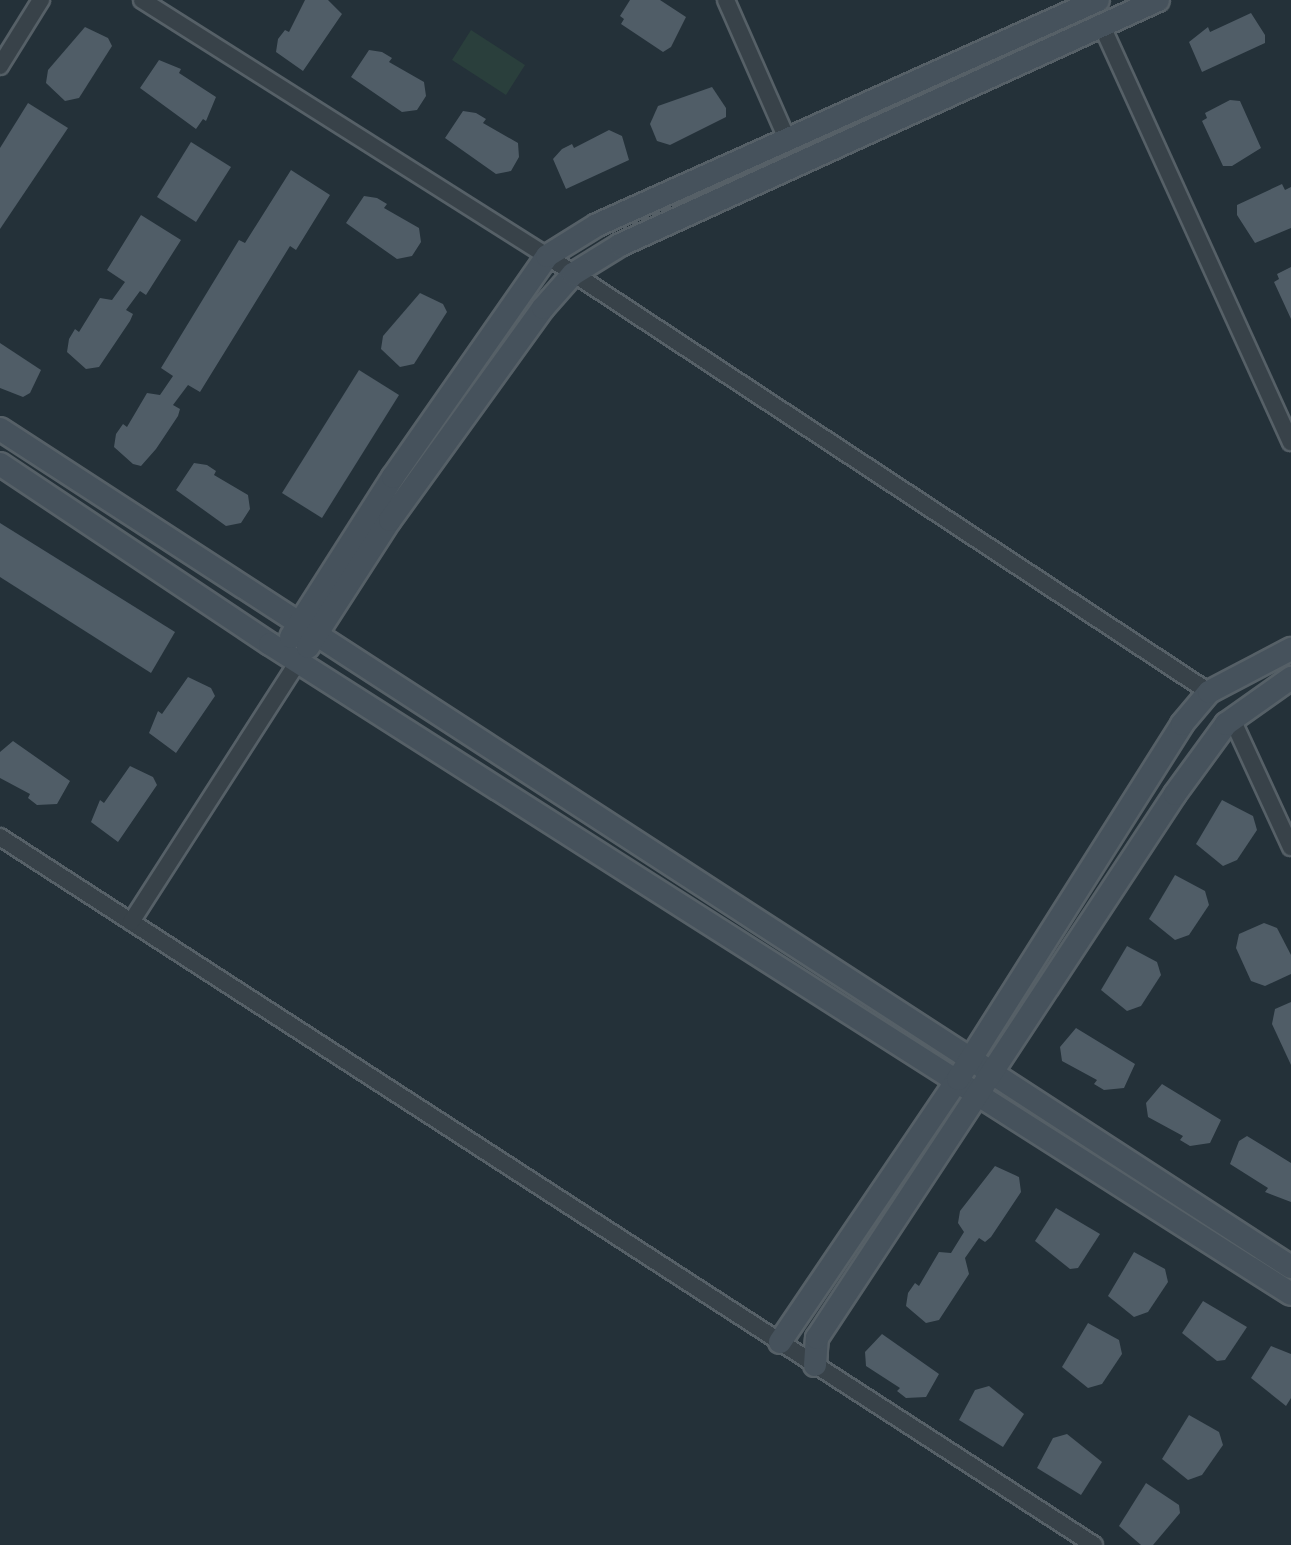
<!DOCTYPE html>
<style>
body{margin:0}
#map{position:relative;width:1291px;height:1545px;overflow:hidden;background:#243139;font-family:"Titillium Web",sans-serif}
div>[style]{position:absolute}
[style*='--x']{left:calc(var(--x)*1px);top:calc(var(--y)*1px);width:calc(var(--w)*1px);rotate:calc(var(--a)*1deg)}
.green>*{inset:0;background:#2a3f3c}
.building>*{inset:0;background:#505d67}
.roads{filter:drop-shadow(2px 0 #566067) drop-shadow(-2px 0 #566067) drop-shadow(0 2px #566067) drop-shadow(0 -2px #566067)}
.street>*{height:16px;margin:-8px;padding:0 8px;transform-origin:8px;border-radius:8px;background:#384249}
.secondary>*{height:22px;margin:-11px;padding:0 11px;transform-origin:11px;border-radius:11px;background:#46525c}
span{translate:-50% -50%;white-space:nowrap;text-align:center;line-height:1.15;-webkit-text-stroke:6px #1d272e;paint-order:stroke}
</style>
<div id="map">
<div class="green">
<i style="clip-path:polygon(471px 30px,525px 65px,506px 95px,452px 60px)"></i>
</div>
<div class="building">
<i style="clip-path:polygon(305px 0,328px 0,342px 14px,303px 71px,276px 52px,278px 39px,285px 30px,289px 32px)"></i>
<i style="clip-path:polygon(630px 0,660px 0,686px 17px,671px 47px,663px 52px,621px 24px,624px 19px,620px 16px)"></i>
<i style="clip-path:polygon(1251px 13px,1265px 35px,1265px 43px,1202px 72px,1189px 42px,1208px 27px,1210px 32px)"></i>
<i style="clip-path:polygon(85px 27px,108px 38px,112px 46px,79px 98px,65px 101px,46px 83px,48px 70px)"></i>
<i style="clip-path:polygon(369px 50px,382px 52px,392px 58px,389px 62px,424px 82px,426px 96px,417px 110px,402px 112px,351px 77px)"></i>
<i style="clip-path:polygon(159px 60px,181px 69px,179px 73px,216px 97px,206px 121px,203px 119px,196px 129px,140px 88px)"></i>
<i style="clip-path:polygon(712px 87px,726px 108px,726px 117px,670px 145px,657px 141px,650px 124px,658px 106px)"></i>
<i style="clip-path:polygon(1230px 100px,1240px 101px,1261px 148px,1232px 166px,1223px 166px,1202px 121px,1207px 118px,1205px 113px)"></i>
<i style="clip-path:polygon(28px 103px,68px 128px,0 229px,0 148px)"></i>
<i style="clip-path:polygon(463px 111px,476px 113px,486px 119px,483px 123px,518px 143px,519px 157px,511px 171px,496px 174px,445px 138px)"></i>
<i style="clip-path:polygon(609px 130px,622px 136px,629px 160px,566px 189px,553px 159px,562px 149px,572px 144px,574px 148px)"></i>
<i style="clip-path:polygon(191px 142px,231px 167px,196px 222px,157px 197px)"></i>
<i style="clip-path:polygon(291px 170px,330px 195px,296px 250px,290px 246px,200px 392px,188px 385px,173px 405px,180px 409px,178px 416px,156px 449px,141px 466px,133px 464px,114px 447px,116px 434px,123px 424px,127px 427px,147px 393px,160px 395px,173px 376px,161px 368px,239px 240px,245px 243px)"></i>
<i style="clip-path:polygon(1282px 184px,1285px 190px,1291px 187px,1291px 228px,1255px 243px,1237px 215px,1237px 205px)"></i>
<i style="clip-path:polygon(364px 196px,377px 198px,387px 204px,384px 208px,419px 228px,421px 242px,412px 256px,397px 259px,346px 223px)"></i>
<i style="clip-path:polygon(141px 215px,181px 240px,146px 295px,140px 291px,126px 310px,133px 314px,130px 321px,99px 367px,86px 369px,67px 352px,69px 339px,75px 329px,79px 332px,100px 298px,112px 300px,125px 282px,107px 270px)"></i>
<i style="clip-path:polygon(1291px 267px,1291px 319px,1274px 282px,1279px 279px,1277px 274px)"></i>
<i style="clip-path:polygon(420px 293px,443px 304px,447px 312px,414px 364px,400px 367px,381px 349px,383px 336px)"></i>
<i style="clip-path:polygon(0 343px,41px 370px,30px 393px,23px 397px,0 388px)"></i>
<i style="clip-path:polygon(359px 370px,399px 395px,322px 518px,282px 493px)"></i>
<i style="clip-path:polygon(194px 463px,207px 465px,216px 471px,214px 475px,248px 495px,250px 509px,241px 523px,226px 526px,176px 490px)"></i>
<i style="clip-path:polygon(0 523px,175px 632px,151px 673px,0 577px)"></i>
<i style="clip-path:polygon(188px 677px,211px 688px,215px 696px,176px 753px,149px 733px,158px 711px,162px 714px)"></i>
<i style="clip-path:polygon(13px 741px,70px 781px,57px 804px,37px 805px,28px 798px,30px 794px,0 778px,0 752px)"></i>
<i style="clip-path:polygon(130px 766px,153px 777px,157px 785px,118px 842px,91px 822px,100px 800px,104px 803px)"></i>
<i style="clip-path:polygon(1222px 800px,1253px 816px,1257px 830px,1237px 860px,1223px 866px,1196px 844px)"></i>
<i style="clip-path:polygon(1175px 875px,1205px 891px,1209px 905px,1189px 935px,1175px 940px,1149px 919px)"></i>
<i style="clip-path:polygon(1264px 923px,1277px 928px,1291px 955px,1291px 974px,1265px 986px,1251px 981px,1236px 948px,1239px 934px)"></i>
<i style="clip-path:polygon(1127px 946px,1157px 962px,1161px 975px,1141px 1006px,1127px 1011px,1101px 990px)"></i>
<i style="clip-path:polygon(1291px 1002px,1291px 1065px,1272px 1024px,1275px 1009px)"></i>
<i style="clip-path:polygon(1076px 1028px,1135px 1064px,1124px 1088px,1104px 1090px,1094px 1084px,1097px 1080px,1062px 1061px,1060px 1047px)"></i>
<i style="clip-path:polygon(1162px 1084px,1221px 1120px,1210px 1143px,1190px 1146px,1180px 1140px,1183px 1136px,1148px 1117px,1146px 1103px)"></i>
<i style="clip-path:polygon(1247px 1136px,1291px 1163px,1291px 1202px,1265px 1192px,1268px 1188px,1230px 1164px,1239px 1141px)"></i>
<i style="clip-path:polygon(995px 1166px,1019px 1177px,1021px 1192px,991px 1237px,985px 1242px,979px 1238px,965px 1258px,969px 1274px,939px 1320px,926px 1323px,906px 1306px,908px 1293px,915px 1283px,919px 1286px,939px 1252px,951px 1253px,964px 1232px,958px 1223px,960px 1211px)"></i>
<i style="clip-path:polygon(1056px 1208px,1100px 1234px,1078px 1268px,1070px 1269px,1035px 1241px)"></i>
<i style="clip-path:polygon(1134px 1252px,1165px 1269px,1168px 1282px,1148px 1312px,1134px 1317px,1108px 1296px)"></i>
<i style="clip-path:polygon(1203px 1301px,1247px 1327px,1225px 1360px,1217px 1361px,1182px 1333px)"></i>
<i style="clip-path:polygon(1088px 1323px,1119px 1340px,1122px 1354px,1102px 1384px,1088px 1388px,1062px 1367px)"></i>
<i style="clip-path:polygon(882px 1334px,939px 1374px,926px 1397px,906px 1398px,897px 1391px,900px 1388px,866px 1366px,865px 1352px)"></i>
<i style="clip-path:polygon(1271px 1346px,1291px 1354px,1291px 1398px,1286px 1406px,1251px 1378px)"></i>
<i style="clip-path:polygon(989px 1386px,1024px 1414px,1003px 1447px,959px 1420px,975px 1390px)"></i>
<i style="clip-path:polygon(1189px 1415px,1219px 1432px,1223px 1445px,1202px 1475px,1188px 1480px,1162px 1459px)"></i>
<i style="clip-path:polygon(1067px 1434px,1102px 1462px,1081px 1495px,1037px 1468px,1053px 1438px)"></i>
<i style="clip-path:polygon(1146px 1483px,1179px 1505px,1180px 1513px,1153px 1545px,1141px 1545px,1119px 1526px)"></i>
</div>
<div class="roads">
<div class="street">
<i style="--x:142;--y:0;--w:479;--a:32.3"></i>
<i style="--x:547;--y:256;--w:793;--a:33.37"></i>
<i style="--x:726;--y:0;--w:154;--a:66.3"></i>
<i style="--x:1102;--y:26;--w:457;--a:65.6"></i>
<i style="--x:0;--y:66;--w:78;--a:-58.2"></i>
<i style="--x:1232;--y:719;--w:141;--a:65.3"></i>
<i style="--x:0;--y:837;--w:1303;--a:32.91"></i>
<i style="--x:131;--y:922;--w:309;--a:-57.3"></i>
</div>
<div class="secondary">
<i style="--x:0;--y:429;--w:1539;--a:32.99"></i>
<i style="--x:0;--y:464;--w:324;--a:33.7"></i>
<i style="--x:270;--y:644;--w:1210;--a:32.48"></i>
<i style="--x:291;--y:637;--w:190;--a:-57.5"></i>
<i style="--x:393;--y:477;--w:269;--a:-55.1"></i>
<i style="--x:547;--y:256;--w:59;--a:-31.8"></i>
<i style="--x:597;--y:225;--w:549;--a:-24.18"></i>
<i style="--x:308;--y:647;--w:151;--a:-57.2"></i>
<i style="--x:390;--y:520;--w:261;--a:-54.2"></i>
<i style="--x:543;--y:308;--w:45;--a:-48.6"></i>
<i style="--x:573;--y:274;--w:55;--a:-31.7"></i>
<i style="--x:620;--y:245;--w:591;--a:-24.48"></i>
<i style="--x:780;--y:1342;--w:318;--a:-55.9"></i>
<i style="--x:958;--y:1079;--w:420;--a:-57.7"></i>
<i style="--x:1182;--y:724;--w:42;--a:-49.8"></i>
<i style="--x:1209;--y:692;--w:93;--a:-27.7"></i>
<i style="--x:815;--y:1365;--w:27;--a:-86"></i>
<i style="--x:817;--y:1338;--w:651;--a:-56.65"></i>
<i style="--x:1175;--y:794;--w:87;--a:-53.9"></i>
<i style="--x:1226;--y:724;--w:80;--a:-35.3"></i>
</div>
</div>
</div>
